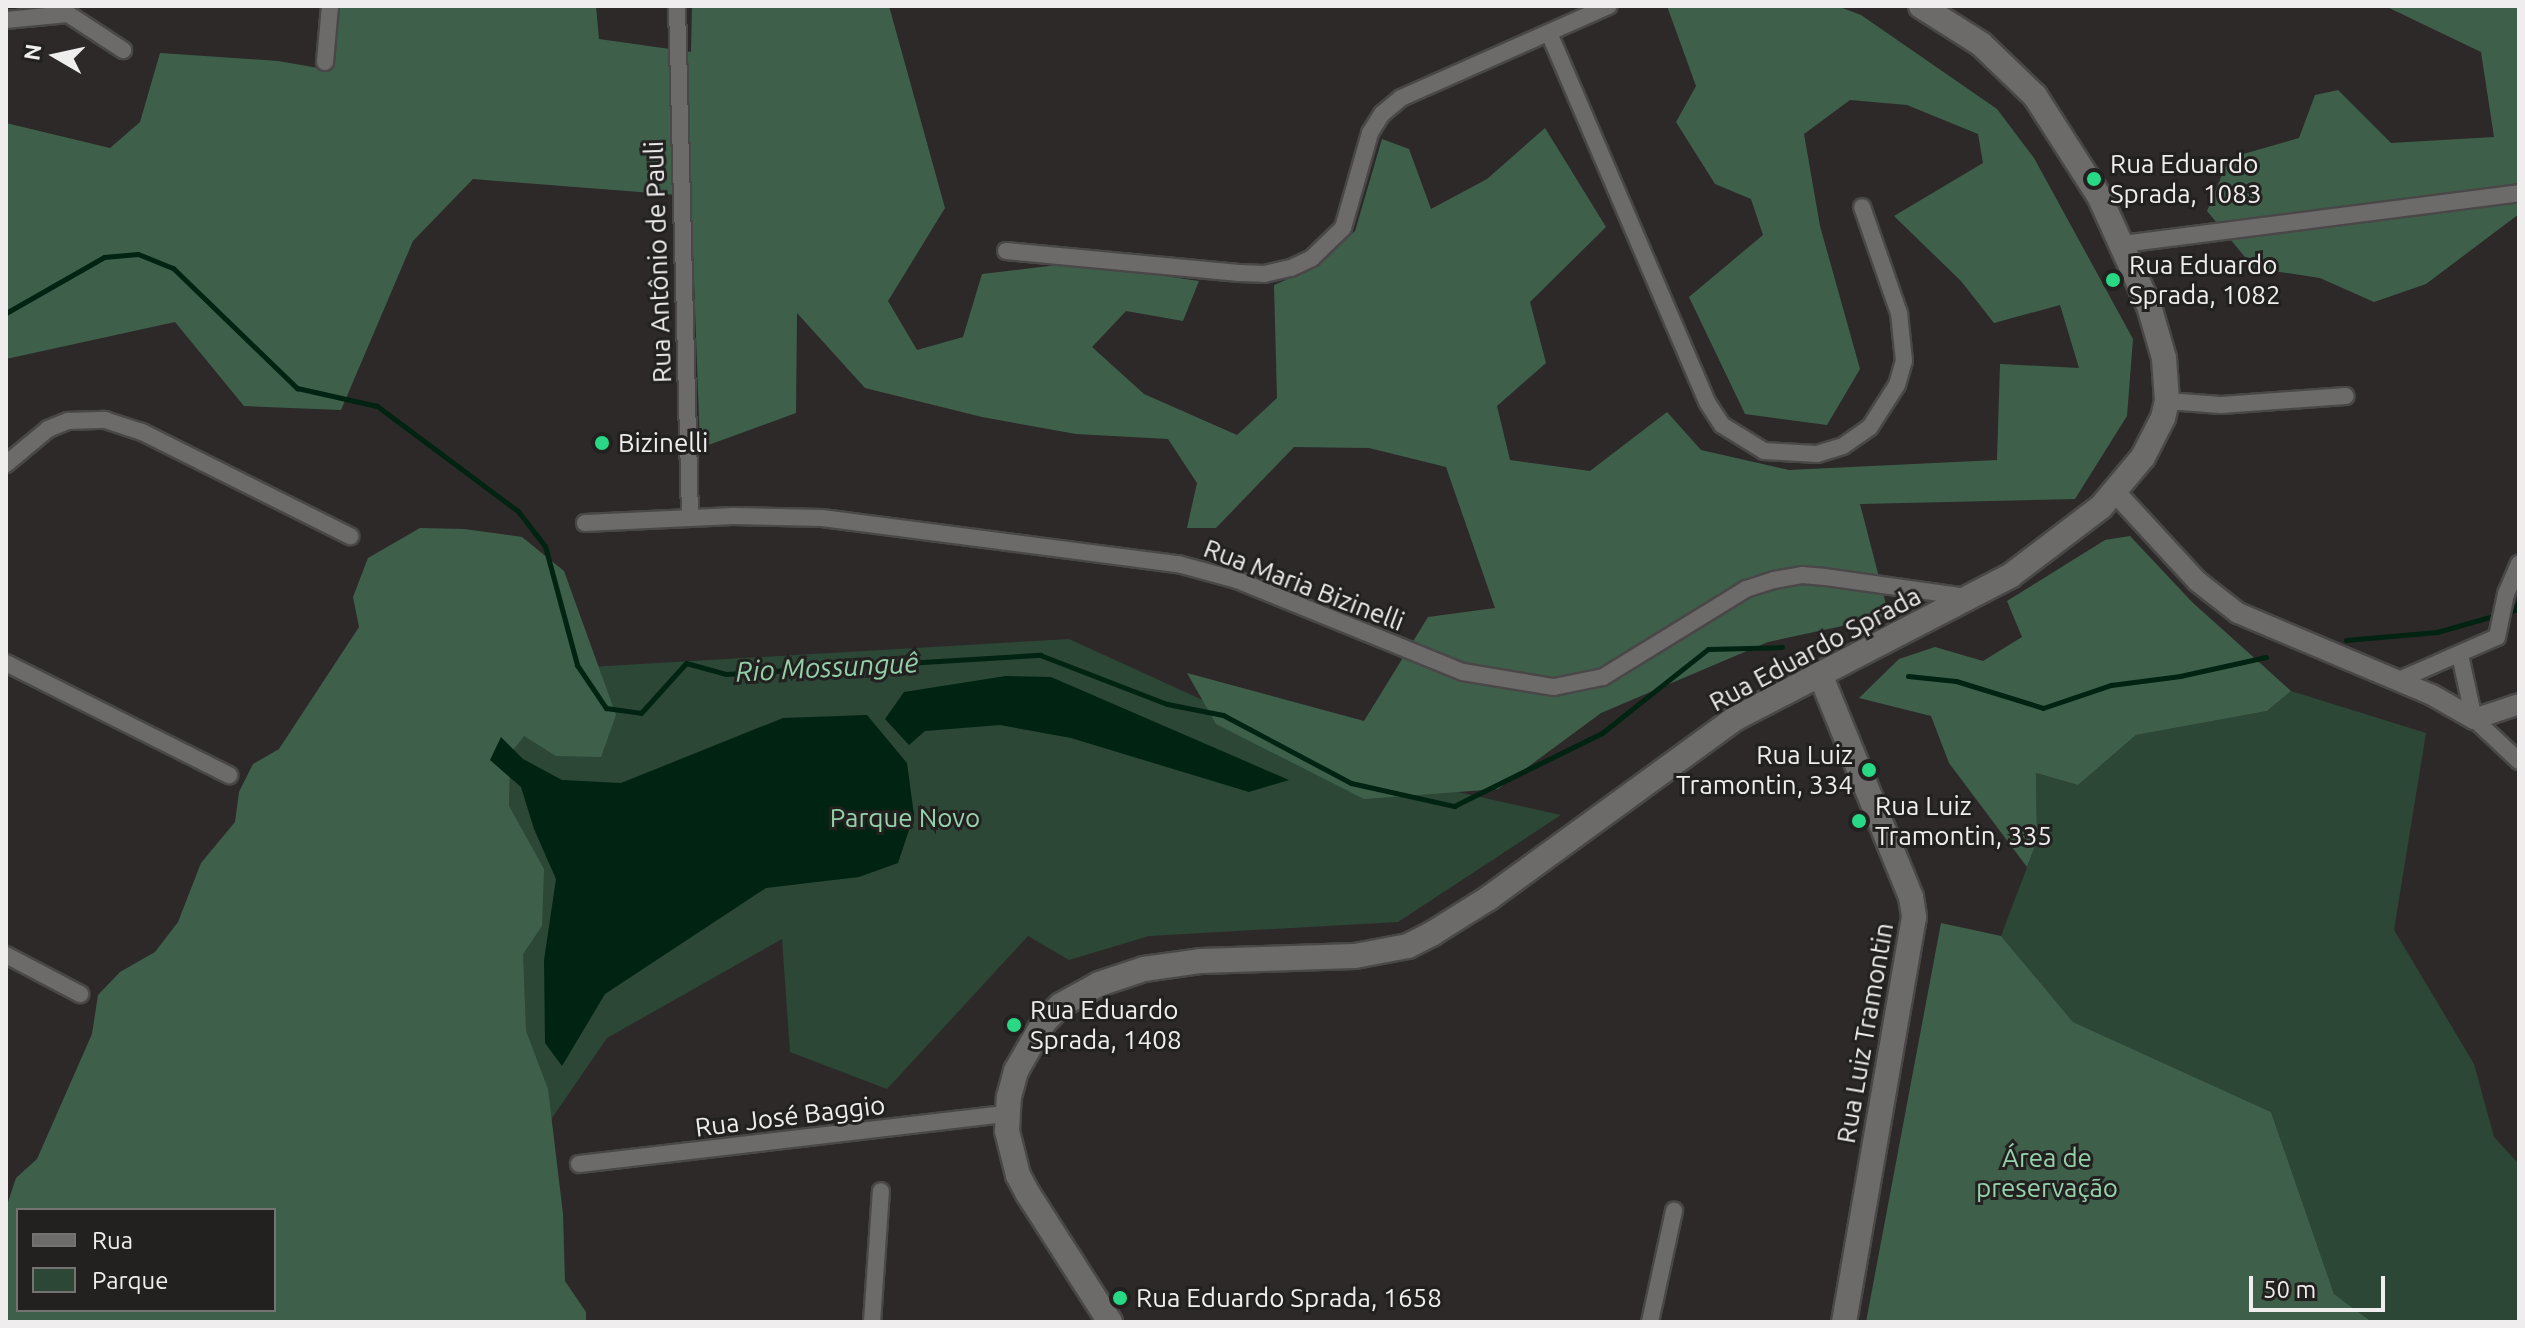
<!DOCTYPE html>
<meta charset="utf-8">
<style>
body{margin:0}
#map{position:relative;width:2525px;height:1328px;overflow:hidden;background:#2d2929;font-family:Ubuntu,sans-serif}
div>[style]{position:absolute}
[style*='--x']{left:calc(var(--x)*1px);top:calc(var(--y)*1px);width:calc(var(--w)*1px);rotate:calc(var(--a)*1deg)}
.green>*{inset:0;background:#2c4736}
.forest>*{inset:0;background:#3e604b}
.water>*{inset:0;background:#012311}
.stream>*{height:5px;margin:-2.5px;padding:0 2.5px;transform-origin:2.5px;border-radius:2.5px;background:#012311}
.roads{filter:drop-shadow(2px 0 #494747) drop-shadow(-2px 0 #494747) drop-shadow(0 2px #494747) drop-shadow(0 -2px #494747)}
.minor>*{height:16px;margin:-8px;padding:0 8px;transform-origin:8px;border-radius:8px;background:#6d6a6a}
.tertiary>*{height:20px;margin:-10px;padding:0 10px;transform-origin:10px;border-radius:10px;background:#6d6a6a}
.secondary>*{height:24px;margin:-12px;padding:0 12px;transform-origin:12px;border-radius:12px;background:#6d6a6a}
.dots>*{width:22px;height:22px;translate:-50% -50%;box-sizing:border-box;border:4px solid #232020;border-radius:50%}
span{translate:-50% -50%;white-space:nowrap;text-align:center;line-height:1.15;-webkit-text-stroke:6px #232020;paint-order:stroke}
.poi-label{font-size:26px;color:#efeded}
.left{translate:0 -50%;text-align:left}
.right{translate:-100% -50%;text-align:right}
.street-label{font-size:26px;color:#efeded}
.park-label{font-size:26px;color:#95d2ab}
.water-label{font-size:28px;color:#93d0a9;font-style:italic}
.frame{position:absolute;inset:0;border:8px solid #efeded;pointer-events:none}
.legend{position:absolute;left:16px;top:1208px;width:260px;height:104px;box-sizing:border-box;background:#232020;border:2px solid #757272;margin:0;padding:10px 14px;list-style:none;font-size:24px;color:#efeded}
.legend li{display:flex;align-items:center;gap:16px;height:40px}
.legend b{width:40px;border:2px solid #757272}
.north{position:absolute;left:16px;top:16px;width:80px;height:80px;-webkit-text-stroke:6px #232020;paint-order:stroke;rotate:279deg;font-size:22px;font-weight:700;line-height:32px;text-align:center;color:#efeded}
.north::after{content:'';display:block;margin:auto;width:28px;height:36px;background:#efeded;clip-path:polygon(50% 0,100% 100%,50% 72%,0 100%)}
.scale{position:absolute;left:2249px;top:1276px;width:136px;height:36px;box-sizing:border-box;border:4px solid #efeded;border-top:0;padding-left:10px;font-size:24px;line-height:28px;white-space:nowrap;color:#efeded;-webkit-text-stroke:6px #232020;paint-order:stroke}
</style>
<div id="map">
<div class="green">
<i style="clip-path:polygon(1069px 639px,1351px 768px,1561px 815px,1398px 922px,1149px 936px,1069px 960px,1028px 936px,887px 1089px,790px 1052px,782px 939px,607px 1038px,521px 1163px,459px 752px,539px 670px)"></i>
<i style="clip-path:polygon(2291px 691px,2426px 733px,2394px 930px,2474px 1064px,2494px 1137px,2519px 1164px,2519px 1322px,2372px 1322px,2334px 1294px,2271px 1112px,2073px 1022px,2001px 936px,2037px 841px,2036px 773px,2078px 785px,2136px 735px,2267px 711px)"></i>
</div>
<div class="forest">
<i style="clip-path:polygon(337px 6px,596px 6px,599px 39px,691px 52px,692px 6px,889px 6px,945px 208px,888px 301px,917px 350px,963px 337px,982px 274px,1074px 263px,1199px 281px,1183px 321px,1126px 311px,1092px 347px,1144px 394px,1237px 435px,1277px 398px,1274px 285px,1316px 267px,1355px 231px,1382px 139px,1409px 149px,1431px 209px,1487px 179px,1545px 128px,1606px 227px,1530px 302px,1546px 363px,1497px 406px,1510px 460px,1590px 471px,1667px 412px,1701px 450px,1789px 470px,1997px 460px,2000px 364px,2079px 368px,2060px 305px,1994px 323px,1961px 281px,1894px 216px,1983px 163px,1978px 134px,1907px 105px,1850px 100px,1804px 134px,1820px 226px,1860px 369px,1827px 425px,1745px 414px,1689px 297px,1763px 235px,1751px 199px,1715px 184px,1676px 122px,1696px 86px,1667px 6px,1837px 6px,1861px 15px,1997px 109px,2034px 158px,2133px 339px,2127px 416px,2075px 499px,1860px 504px,1889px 616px,1768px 642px,1601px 713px,1498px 789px,1364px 799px,1216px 724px,1187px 673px,1364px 721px,1428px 617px,1495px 608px,1446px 467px,1369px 448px,1294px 447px,1216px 528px,1187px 528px,1197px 483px,1168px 439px,1076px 434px,982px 417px,865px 388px,797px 313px,796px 413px,700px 448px,691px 196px,473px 179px,413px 241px,341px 410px,244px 406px,175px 322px,6px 359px,6px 123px,110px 148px,140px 122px,160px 53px,278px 61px,330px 70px)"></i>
<i style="clip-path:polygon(2385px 6px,2519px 6px,2519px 214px,2426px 284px,2374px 302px,2320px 278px,2254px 268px,2207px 211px,2229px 158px,2299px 138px,2315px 95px,2338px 90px,2391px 143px,2494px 137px,2481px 52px)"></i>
<i style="clip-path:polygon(evenodd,420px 528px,464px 529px,522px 537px,564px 571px,616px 715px,601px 757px,556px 756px,524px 736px,510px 754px,509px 806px,544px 869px,542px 926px,523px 954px,526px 1031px,548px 1089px,563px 1214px,565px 1281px,586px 1312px,586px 1322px,6px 1322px,6px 1208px,16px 1178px,37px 1159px,92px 1034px,98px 995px,120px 972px,155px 952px,178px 922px,201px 863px,235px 822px,239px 792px,253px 764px,279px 749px,359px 627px,353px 597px,368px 558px,420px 528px,18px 1210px,274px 1210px,274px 1310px,18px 1310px,18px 1210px)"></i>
<i style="clip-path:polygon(2130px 536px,2192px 602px,2291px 691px,2267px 711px,2136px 735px,2078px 785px,2036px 773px,2037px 841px,2027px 867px,1949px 763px,1931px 716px,1859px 698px,1899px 659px,1935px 647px,1983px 661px,2022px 637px,2007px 601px,2105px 540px)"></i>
<i style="clip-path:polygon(1941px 923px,2001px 936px,2073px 1022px,2271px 1112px,2334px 1294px,2372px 1322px,1866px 1322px)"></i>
</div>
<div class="water">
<i style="clip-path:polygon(1006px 676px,1051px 677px,1289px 780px,1249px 792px,1071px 738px,1000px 725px,925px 731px,909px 745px,885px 719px,904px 692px)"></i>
<i style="clip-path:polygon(867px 715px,907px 763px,914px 815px,898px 863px,859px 877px,766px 888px,605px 994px,562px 1066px,545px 1043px,544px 960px,556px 879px,534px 829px,521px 787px,490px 760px,501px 737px,523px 759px,562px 780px,621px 783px,783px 718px)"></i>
</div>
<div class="stream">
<i style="--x:6;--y:313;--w:113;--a:-29.7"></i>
<i style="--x:104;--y:257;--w:34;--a:-5"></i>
<i style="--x:138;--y:254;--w:38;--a:22"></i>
<i style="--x:173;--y:268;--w:173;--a:44.1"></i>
<i style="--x:297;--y:388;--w:82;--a:12.7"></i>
<i style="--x:377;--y:406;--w:176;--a:36.7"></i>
<i style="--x:518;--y:511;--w:44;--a:52.4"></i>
<i style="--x:545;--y:546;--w:123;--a:74.9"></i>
<i style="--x:577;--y:665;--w:52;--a:56"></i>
<i style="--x:606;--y:708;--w:35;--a:8"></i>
<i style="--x:641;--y:713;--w:67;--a:-48"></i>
<i style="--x:686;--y:663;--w:41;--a:15.4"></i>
<i style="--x:726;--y:674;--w:315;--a:-3.5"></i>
<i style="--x:1040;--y:655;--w:136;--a:21.1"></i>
<i style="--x:1167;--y:704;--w:57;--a:11.1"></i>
<i style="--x:1223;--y:715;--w:145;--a:28"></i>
<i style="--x:1351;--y:783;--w:106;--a:12.6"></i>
<i style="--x:1454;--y:806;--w:165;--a:-26.3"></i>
<i style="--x:1602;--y:733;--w:135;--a:-38.4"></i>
<i style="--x:1708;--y:649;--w:74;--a:-1.5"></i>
<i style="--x:2346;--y:640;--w:91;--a:-5"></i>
<i style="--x:2437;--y:632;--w:80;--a:-15.9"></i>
<i style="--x:2514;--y:610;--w:10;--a:-61"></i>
<i style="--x:1908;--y:676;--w:48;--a:5.9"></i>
<i style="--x:1956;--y:681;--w:91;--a:17.2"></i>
<i style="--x:2043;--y:708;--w:72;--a:-18.7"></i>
<i style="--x:2111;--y:685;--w:70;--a:-7.4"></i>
<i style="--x:2180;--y:676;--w:88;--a:-12.5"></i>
</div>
<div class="roads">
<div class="minor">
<i style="--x:677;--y:6;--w:511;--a:88.54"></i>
<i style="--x:6;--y:20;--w:62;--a:-5.5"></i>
<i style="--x:68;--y:14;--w:66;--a:33.2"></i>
<i style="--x:1549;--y:33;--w:401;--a:66.8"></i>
<i style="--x:1707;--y:402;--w:27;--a:57"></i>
<i style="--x:1722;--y:425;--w:49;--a:31.8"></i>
<i style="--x:1764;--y:451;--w:53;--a:3.2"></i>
<i style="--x:1817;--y:454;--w:27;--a:-17"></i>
<i style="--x:1843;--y:446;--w:33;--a:-35"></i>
<i style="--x:1870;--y:427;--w:50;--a:-57.3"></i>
<i style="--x:1897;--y:385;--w:25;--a:-74"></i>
<i style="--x:1904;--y:361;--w:48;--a:-95.9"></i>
<i style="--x:1899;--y:313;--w:112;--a:-109.2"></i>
<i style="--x:325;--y:62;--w:56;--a:-84.9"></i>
<i style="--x:2123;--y:244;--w:399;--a:-7.3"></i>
<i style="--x:1006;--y:251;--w:234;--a:5.4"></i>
<i style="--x:1239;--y:273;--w:25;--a:2"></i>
<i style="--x:1264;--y:274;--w:28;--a:-13"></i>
<i style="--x:1291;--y:268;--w:23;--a:-25"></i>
<i style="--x:1312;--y:258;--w:43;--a:-44.1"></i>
<i style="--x:1343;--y:228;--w:99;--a:-74.1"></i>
<i style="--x:1370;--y:133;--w:22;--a:-58"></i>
<i style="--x:1382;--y:114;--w:25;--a:-40"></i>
<i style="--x:1401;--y:98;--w:227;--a:-23.9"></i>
<i style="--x:2167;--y:401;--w:54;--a:4.2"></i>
<i style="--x:2221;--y:405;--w:125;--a:-4.1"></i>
<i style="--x:6;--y:464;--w:55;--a:-39.8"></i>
<i style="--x:48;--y:429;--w:22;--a:-22"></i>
<i style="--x:68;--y:421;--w:37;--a:-2"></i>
<i style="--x:105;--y:420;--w:39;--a:18"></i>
<i style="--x:142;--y:432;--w:233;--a:26.6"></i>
<i style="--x:585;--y:523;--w:148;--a:-2.7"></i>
<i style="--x:733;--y:516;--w:89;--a:1.3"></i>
<i style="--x:822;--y:518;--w:359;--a:7.4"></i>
<i style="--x:1178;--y:564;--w:61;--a:15.2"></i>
<i style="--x:1237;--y:580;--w:244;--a:22.2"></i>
<i style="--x:1463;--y:672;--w:92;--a:9.4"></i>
<i style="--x:1554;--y:687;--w:50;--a:-11.5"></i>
<i style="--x:1603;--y:677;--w:168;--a:-31.6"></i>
<i style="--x:1746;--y:589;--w:29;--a:-18"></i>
<i style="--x:1774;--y:580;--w:28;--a:-10"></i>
<i style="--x:1802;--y:575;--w:23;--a:5"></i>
<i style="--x:1825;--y:577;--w:144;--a:8"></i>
<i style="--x:2460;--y:655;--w:66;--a:77.7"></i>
<i style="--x:2474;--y:719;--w:62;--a:43"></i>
<i style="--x:6;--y:663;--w:250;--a:26.7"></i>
<i style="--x:2399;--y:680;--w:107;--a:-23.7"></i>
<i style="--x:2497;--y:637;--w:44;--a:-78.2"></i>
<i style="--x:2506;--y:594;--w:33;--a:-67"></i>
<i style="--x:6;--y:955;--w:84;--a:27.8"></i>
<i style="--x:579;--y:1164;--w:431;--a:-6.7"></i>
<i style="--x:872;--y:1322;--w:131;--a:-86.1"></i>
<i style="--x:1650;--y:1322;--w:114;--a:-77.8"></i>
</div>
<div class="tertiary">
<i style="--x:2115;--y:492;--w:121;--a:47.3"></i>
<i style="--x:2197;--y:581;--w:52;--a:38"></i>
<i style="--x:2238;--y:613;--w:211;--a:22.9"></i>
<i style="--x:2432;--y:695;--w:48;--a:29.7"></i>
<i style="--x:2474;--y:719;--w:47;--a:-18.4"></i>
</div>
<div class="secondary">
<i style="--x:1820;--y:674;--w:241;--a:67.8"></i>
<i style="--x:1911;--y:897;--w:20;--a:81"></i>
<i style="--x:1914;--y:917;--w:411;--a:99.8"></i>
<i style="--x:1110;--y:1322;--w:152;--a:-122.6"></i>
<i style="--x:1028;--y:1194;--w:21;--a:-118"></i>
<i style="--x:1018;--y:1175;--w:45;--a:-104"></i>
<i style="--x:1007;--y:1131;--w:34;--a:-87"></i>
<i style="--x:1009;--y:1097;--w:27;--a:-75"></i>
<i style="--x:1016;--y:1071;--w:56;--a:-60.3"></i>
<i style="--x:1044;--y:1022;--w:24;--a:-45"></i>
<i style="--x:1061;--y:1005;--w:43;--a:-28.9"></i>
<i style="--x:1099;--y:984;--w:47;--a:-18.4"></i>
<i style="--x:1144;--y:969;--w:58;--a:-8"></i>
<i style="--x:1201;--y:961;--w:154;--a:-1.9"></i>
<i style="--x:1355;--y:956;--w:54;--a:-10.7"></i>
<i style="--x:1408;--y:946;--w:28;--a:-27"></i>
<i style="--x:1433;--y:933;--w:66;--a:-32"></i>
<i style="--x:1489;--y:898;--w:306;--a:-36.1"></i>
<i style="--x:1736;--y:718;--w:309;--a:-27.4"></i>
<i style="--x:2010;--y:576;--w:114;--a:-37.2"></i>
<i style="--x:2101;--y:507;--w:65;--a:-50"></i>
<i style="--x:2143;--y:457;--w:44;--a:-62.9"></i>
<i style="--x:2163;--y:418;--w:17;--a:-77"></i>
<i style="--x:2167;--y:401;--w:43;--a:-94"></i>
<i style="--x:2164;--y:358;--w:54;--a:-106.1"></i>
<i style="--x:2149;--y:306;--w:121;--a:-114.4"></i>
<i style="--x:2099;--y:196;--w:119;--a:-122.6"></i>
<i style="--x:2035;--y:96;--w:75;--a:-136.1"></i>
<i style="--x:1981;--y:44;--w:71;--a:-147.7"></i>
</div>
</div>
<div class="dots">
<i style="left:2094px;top:179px;background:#28d885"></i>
<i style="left:2113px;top:280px;background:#28d885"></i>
<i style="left:602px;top:443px;background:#28d885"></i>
<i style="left:1869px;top:770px;background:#28d885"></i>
<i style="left:1859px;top:821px;background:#28d885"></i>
<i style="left:1014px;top:1025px;background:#28d885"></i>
<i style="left:1120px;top:1298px;background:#28d885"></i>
</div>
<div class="poi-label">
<span class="left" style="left:2110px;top:179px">Rua Eduardo<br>Sprada, 1083</span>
<span class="left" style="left:2129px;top:280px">Rua Eduardo<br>Sprada, 1082</span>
<span class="left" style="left:618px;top:443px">Bizinelli</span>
<span class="right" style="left:1853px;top:770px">Rua Luiz<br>Tramontin, 334</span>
<span class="left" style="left:1875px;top:821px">Rua Luiz<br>Tramontin, 335</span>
<span class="left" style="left:1030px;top:1025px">Rua Eduardo<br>Sprada, 1408</span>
<span class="left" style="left:1136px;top:1298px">Rua Eduardo Sprada, 1658</span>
</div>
<div class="street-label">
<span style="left:658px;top:262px;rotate:-92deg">Rua Antônio de Pauli</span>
<span style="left:1304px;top:585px;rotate:21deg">Rua Maria Bizinelli</span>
<span style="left:1815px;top:649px;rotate:-28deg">Rua Eduardo Sprada</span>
<span style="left:1865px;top:1033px;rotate:-80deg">Rua Luiz Tramontin</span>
<span style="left:790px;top:1116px;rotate:-7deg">Rua José Baggio</span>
</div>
<div class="park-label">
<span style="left:905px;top:818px">Parque Novo</span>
<span style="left:2047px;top:1173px">Área de<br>preservação</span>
</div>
<div class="water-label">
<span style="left:827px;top:667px;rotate:-3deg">Rio Mossunguê</span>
</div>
<div class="frame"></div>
<ul class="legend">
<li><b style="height:10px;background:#6d6a6a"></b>Rua</li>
<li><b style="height:22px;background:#2c4736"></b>Parque</li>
</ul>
<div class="north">N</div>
<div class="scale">50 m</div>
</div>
